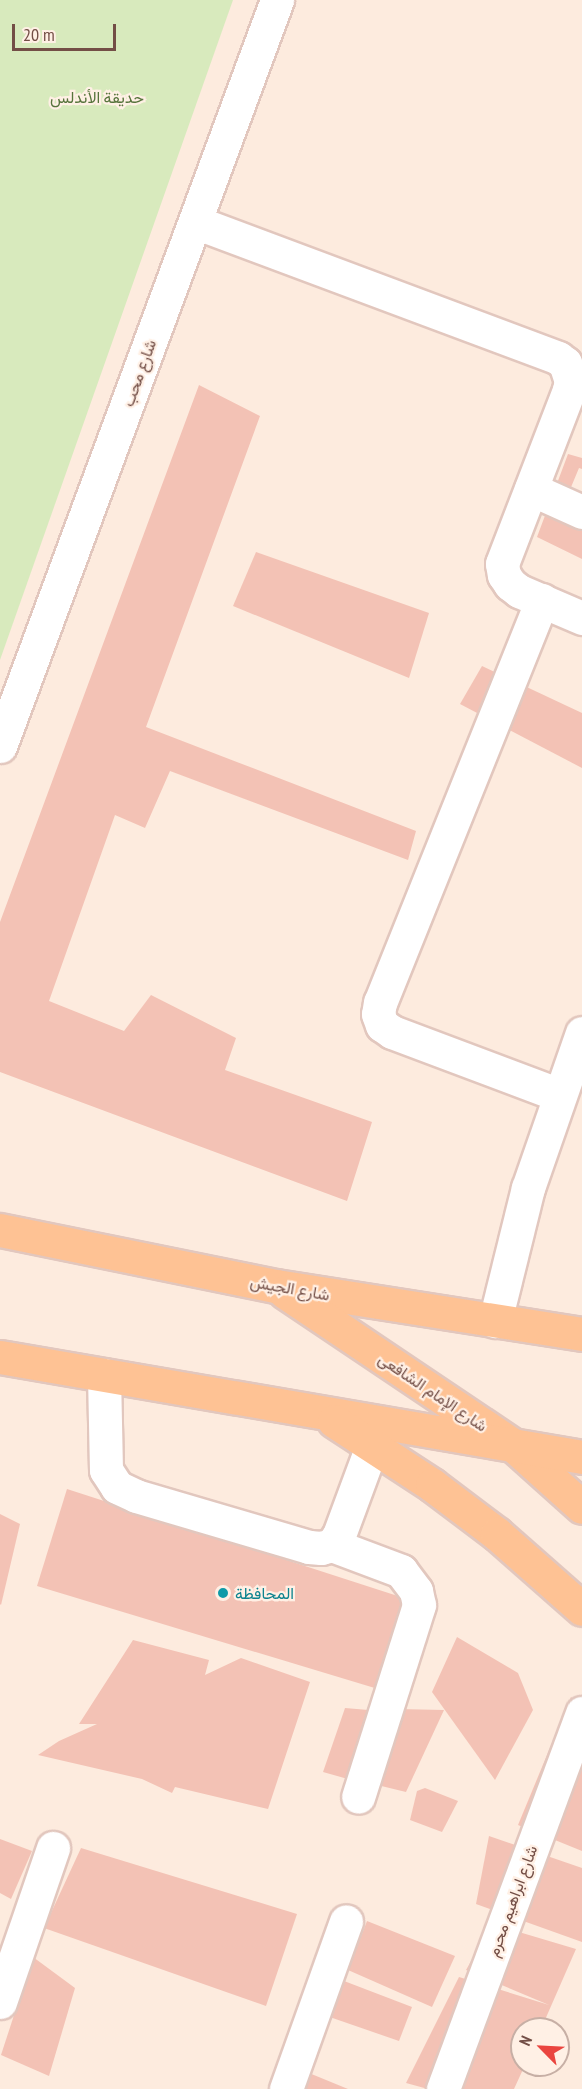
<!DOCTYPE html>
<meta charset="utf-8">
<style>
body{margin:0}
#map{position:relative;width:582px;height:2089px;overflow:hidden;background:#fdebde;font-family:"PT Sans Narrow",Vazirmatn,sans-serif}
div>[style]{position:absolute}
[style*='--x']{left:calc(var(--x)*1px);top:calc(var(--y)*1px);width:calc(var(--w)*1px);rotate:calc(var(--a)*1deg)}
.green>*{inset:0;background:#d8eabd}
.building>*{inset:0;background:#f3c2b5}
.roads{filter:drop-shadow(2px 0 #e2c7be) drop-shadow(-2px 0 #e2c7be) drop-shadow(0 2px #e2c7be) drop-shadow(0 -2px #e2c7be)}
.minor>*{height:33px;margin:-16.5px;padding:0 16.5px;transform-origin:16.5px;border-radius:16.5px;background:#fff}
.major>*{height:33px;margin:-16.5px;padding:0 16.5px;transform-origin:16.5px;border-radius:16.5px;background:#fec294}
.dots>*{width:16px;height:16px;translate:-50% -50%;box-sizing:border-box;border:3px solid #fff0e5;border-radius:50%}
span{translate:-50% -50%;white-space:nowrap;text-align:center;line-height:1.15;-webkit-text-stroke:4.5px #fff0e5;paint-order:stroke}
.park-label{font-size:16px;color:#57743c}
.street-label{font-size:16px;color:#734e46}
.culture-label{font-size:16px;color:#0d838f}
.left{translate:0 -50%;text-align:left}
.north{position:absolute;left:510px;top:2017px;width:60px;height:60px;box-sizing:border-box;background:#fff0e5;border:2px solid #c7afa5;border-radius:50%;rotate:294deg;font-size:16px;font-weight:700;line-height:24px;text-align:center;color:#734e46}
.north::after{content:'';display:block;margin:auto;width:21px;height:27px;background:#ea453f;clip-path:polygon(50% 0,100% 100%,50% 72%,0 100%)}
.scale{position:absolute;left:12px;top:24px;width:104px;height:27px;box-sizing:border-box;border:3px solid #734e46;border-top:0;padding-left:8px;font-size:18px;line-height:21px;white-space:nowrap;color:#734e46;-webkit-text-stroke:4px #fff0e5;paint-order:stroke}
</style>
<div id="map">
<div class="green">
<i style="clip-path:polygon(0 0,233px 0,0 660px)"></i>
</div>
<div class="building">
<i style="clip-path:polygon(199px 385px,260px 416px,146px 727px,416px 831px,408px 860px,170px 771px,145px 828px,115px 815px,49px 1001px,124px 1031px,151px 995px,236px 1038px,225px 1070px,372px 1122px,347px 1201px,0 1072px,0 922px)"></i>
<i style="clip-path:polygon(568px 454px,582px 458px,582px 469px,579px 468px,564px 504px,582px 512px,582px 559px,537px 537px)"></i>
<i style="clip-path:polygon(256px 552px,429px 613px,409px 678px,233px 606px)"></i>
<i style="clip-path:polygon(482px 666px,582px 713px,582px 768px,460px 704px)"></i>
<i style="clip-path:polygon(67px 1489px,407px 1599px,378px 1689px,37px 1586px)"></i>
<i style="clip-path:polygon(0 1514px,20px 1524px,1px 1605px,0 1604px)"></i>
<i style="clip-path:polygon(457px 1637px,518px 1673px,533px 1710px,495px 1780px,432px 1692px)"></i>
<i style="clip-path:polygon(133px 1640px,209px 1660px,205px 1675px,241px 1658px,310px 1682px,268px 1809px,175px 1787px,172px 1793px,142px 1779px,38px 1755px,59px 1741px,97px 1724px,79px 1724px)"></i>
<i style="clip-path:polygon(571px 1697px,582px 1707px,582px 1851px,518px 1825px)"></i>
<i style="clip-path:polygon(345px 1708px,380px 1711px,362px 1783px,323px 1772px)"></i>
<i style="clip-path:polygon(397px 1709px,444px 1710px,406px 1792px,369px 1783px)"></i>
<i style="clip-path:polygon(425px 1788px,458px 1801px,442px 1832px,410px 1820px,417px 1791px)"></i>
<i style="clip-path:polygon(489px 1836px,582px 1868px,582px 1942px,476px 1904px)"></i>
<i style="clip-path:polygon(0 1839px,32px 1851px,11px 1899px,0 1893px)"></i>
<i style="clip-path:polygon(81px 1848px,297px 1914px,266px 2006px,44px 1928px)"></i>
<i style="clip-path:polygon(367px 1921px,455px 1956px,432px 2007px,348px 1970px)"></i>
<i style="clip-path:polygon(492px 1924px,576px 1949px,541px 2029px,522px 2029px,522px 2065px,525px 2065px,514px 2089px,428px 2089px,406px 2083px,459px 1977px,549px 2005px,466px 1970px)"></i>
<i style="clip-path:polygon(33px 1957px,75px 1988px,49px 2076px,1px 2055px)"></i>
<i style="clip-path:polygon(331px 1976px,412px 2007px,399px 2041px,321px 2014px)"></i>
<i style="clip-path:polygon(309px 2073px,348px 2089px,301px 2089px)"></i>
</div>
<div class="roads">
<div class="minor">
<i style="--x:195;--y:222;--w:388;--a:20.5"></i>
<i style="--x:558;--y:358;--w:9;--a:36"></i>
<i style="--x:565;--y:363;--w:19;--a:72"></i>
<i style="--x:571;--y:381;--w:9;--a:103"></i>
<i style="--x:569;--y:390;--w:186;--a:111.1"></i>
<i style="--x:502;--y:564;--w:11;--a:80"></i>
<i style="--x:504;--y:575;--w:11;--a:56"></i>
<i style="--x:510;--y:584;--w:11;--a:38"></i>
<i style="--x:519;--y:591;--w:69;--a:23.2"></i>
<i style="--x:531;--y:489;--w:56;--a:24.3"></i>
<i style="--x:542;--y:600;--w:433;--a:111.9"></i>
<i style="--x:380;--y:1002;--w:12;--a:99"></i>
<i style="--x:378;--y:1014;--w:12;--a:70"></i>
<i style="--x:382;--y:1025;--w:12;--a:35"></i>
<i style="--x:392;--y:1032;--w:179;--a:20.6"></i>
<i style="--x:0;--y:746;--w:796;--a:-69.63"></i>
<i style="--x:495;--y:1321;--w:137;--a:-76.1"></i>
<i style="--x:528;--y:1188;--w:164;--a:-70.8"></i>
<i style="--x:104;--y:1375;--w:95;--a:88.8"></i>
<i style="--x:106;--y:1470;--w:20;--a:57"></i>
<i style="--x:117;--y:1487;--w:21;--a:25"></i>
<i style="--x:136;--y:1496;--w:180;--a:16.4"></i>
<i style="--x:309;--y:1547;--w:12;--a:5"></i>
<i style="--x:321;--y:1548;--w:11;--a:-15"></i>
<i style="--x:332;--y:1545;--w:12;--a:-55"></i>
<i style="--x:339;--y:1535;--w:95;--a:-69.7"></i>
<i style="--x:332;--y:1545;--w:74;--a:20.6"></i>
<i style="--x:401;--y:1571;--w:25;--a:53"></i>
<i style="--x:416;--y:1591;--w:14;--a:78"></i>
<i style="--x:419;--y:1605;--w:201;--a:107.6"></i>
<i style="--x:0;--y:2002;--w:163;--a:-71"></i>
<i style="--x:286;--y:2089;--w:178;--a:-70.3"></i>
<i style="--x:443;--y:2089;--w:401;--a:-69.7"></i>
</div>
<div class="major">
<i style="--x:0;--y:1230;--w:282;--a:11.5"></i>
<i style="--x:276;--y:1286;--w:310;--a:8.9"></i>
<i style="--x:285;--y:1292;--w:276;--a:33.9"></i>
<i style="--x:514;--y:1446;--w:91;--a:41.9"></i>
<i style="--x:0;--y:1357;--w:591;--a:9.75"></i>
<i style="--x:334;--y:1421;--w:117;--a:33.1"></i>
<i style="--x:432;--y:1485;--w:81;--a:37"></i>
<i style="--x:497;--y:1534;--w:113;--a:41.4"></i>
</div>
</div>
<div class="dots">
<i style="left:223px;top:1593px;background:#0f9aa8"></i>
</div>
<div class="park-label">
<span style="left:97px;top:97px">حديقة الأندلس</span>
</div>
<div class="street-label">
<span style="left:139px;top:373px;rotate:-70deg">شارع محب</span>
<span style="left:290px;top:1288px;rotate:10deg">شارع الجيش</span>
<span style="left:433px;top:1392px;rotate:34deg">شارع الإمام الشافعى</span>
<span style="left:512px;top:1901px;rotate:-70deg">شارع ابراهيم محرم</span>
</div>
<div class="culture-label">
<span class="left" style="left:235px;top:1593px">المحافظة</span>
</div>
<div class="north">N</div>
<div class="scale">20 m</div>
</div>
